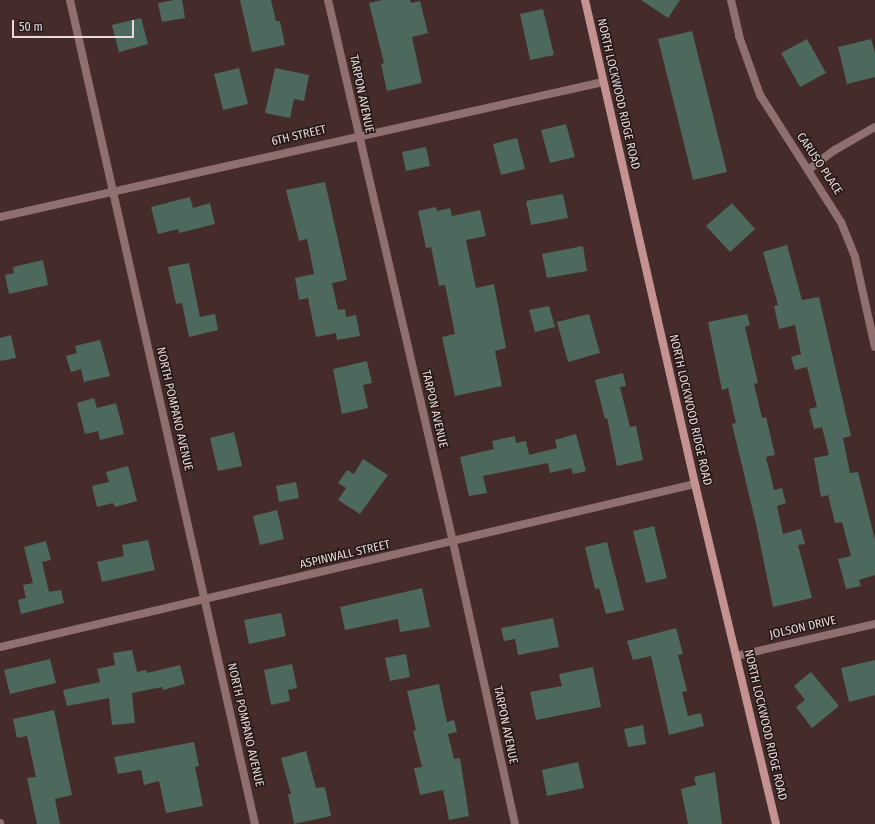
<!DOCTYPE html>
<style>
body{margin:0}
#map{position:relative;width:875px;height:824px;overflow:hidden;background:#452c2b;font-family:"Fira Sans Condensed",sans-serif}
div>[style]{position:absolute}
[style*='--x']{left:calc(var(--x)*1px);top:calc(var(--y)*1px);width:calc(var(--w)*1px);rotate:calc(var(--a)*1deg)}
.building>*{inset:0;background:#4d685c}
.street>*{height:8px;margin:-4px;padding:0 4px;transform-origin:4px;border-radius:4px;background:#90706f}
.secondary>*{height:8px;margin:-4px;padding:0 4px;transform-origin:4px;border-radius:4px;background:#c49290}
span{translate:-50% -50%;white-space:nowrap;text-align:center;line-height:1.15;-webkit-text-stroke:3px #231817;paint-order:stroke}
.street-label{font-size:12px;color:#ead9d8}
.scale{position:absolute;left:12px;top:20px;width:122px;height:18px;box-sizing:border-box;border:2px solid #ead9d8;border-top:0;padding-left:5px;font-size:12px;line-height:14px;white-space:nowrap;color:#ead9d8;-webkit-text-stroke:3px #231817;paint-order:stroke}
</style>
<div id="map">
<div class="building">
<i style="clip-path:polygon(174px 0,182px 0,185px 18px,162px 22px,158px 3px)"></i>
<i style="clip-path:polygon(240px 0,271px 0,276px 21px,280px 21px,285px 45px,252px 52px)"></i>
<i style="clip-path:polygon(382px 0,410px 0,411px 3px,420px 1px,428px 33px,412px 37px,422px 83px,387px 91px,381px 64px,384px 63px,369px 3px)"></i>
<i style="clip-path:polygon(641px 0,680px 0,668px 18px)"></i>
<i style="clip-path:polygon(543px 9px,554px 55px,530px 60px,520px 14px)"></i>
<i style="clip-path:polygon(141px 18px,148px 44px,119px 52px,112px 25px)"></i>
<i style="clip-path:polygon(692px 31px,727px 172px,693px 180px,658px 39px)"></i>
<i style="clip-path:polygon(807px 39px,826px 73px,800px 87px,781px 53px)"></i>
<i style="clip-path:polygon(871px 39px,875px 53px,875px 77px,847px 84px,838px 47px)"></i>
<i style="clip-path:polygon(239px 68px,248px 104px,223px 110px,214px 74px)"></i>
<i style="clip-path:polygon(275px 68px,309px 75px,304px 101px,294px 99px,290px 118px,265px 113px)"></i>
<i style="clip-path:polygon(566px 124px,575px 157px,550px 163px,541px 130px)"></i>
<i style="clip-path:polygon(517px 138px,525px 169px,501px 175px,493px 144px)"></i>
<i style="clip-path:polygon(426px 147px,430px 166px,406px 171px,402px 152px)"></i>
<i style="clip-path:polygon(325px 182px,347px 280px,332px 283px,338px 310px,345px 309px,346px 317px,356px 315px,360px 336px,337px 340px,336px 333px,316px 337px,308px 298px,299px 300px,295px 278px,314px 274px,307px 239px,299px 241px,286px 190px)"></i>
<i style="clip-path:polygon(563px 194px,568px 218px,531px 225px,526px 201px)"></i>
<i style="clip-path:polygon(190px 197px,193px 208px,210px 203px,215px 224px,179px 233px,178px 229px,158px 234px,151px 207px)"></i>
<i style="clip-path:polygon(732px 203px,755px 229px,730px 252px,706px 226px)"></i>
<i style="clip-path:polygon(436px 207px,437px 211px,450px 208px,452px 216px,480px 210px,486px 236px,466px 240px,476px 288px,494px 284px,506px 348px,495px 351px,502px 386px,455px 396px,442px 337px,455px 334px,445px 285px,439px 286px,431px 247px,426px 248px,418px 211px)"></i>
<i style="clip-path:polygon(787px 245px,802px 300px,819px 297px,851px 436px,843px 438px,850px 473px,858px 472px,875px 540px,875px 575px,859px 580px,861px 586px,846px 589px,838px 559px,851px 556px,842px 522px,835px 523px,828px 495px,821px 497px,814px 458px,829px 455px,822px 427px,814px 429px,809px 409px,817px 407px,807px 367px,795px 370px,791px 357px,801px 354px,795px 325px,779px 329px,774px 306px,778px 305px,763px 252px)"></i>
<i style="clip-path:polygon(583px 246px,587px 271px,547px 278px,542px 254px)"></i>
<i style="clip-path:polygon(43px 260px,48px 285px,9px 294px,5px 275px,14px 273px,13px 267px)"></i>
<i style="clip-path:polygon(189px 263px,200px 317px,215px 314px,218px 330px,189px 337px,182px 303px,176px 304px,168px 267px)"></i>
<i style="clip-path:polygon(549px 306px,555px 327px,535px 332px,529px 310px)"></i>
<i style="clip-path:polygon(589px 314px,600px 353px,568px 362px,557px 322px)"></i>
<i style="clip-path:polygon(747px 314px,750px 325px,745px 327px,758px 383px,754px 384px,762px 418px,766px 417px,775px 455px,766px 457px,774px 490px,782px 488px,786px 503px,777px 506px,783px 534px,801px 529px,805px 544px,798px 545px,812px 598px,773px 607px,756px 524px,732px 424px,736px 423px,728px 388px,722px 390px,708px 322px)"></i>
<i style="clip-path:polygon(11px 335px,16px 358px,0 361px,0 338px)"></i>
<i style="clip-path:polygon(100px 340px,110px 376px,84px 382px,81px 369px,71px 372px,66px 356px,77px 353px,75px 346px)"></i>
<i style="clip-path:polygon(367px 361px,372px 383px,363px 385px,368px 408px,342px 414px,333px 369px)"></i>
<i style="clip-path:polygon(623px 373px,626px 386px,620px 387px,630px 427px,636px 426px,643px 460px,617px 466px,607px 418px,605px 419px,595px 380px)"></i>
<i style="clip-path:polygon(94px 398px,97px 408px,116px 403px,124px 434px,100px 440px,98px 431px,85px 434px,77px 403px)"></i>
<i style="clip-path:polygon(234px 432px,242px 466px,218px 471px,210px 438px)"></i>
<i style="clip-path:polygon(576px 434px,586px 471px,573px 474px,571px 468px,550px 473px,548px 463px,483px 476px,487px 493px,469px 496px,460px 457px,494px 449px,492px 441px,515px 436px,516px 443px,526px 441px,529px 455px,557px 448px,555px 440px)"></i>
<i style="clip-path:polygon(363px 459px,388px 475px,360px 514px,338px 500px,346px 488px,338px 483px,347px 470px,354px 474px)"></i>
<i style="clip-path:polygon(128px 466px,137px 501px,115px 507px,113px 503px,97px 507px,92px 486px,109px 482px,106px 472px)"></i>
<i style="clip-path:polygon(296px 482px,299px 498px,279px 502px,276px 486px)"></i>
<i style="clip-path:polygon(277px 510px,284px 539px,260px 545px,253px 516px)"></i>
<i style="clip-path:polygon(654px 526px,667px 578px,646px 583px,633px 531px)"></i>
<i style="clip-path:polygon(148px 540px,155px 570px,102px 582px,97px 562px,124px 556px,122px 545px)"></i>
<i style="clip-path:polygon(46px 541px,51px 560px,42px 562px,49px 592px,61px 590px,64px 603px,21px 614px,18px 600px,26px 598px,23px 585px,33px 583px,24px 547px)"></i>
<i style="clip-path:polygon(607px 542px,624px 610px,606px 614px,599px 588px,595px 589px,585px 547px)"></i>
<i style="clip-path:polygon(422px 588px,430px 627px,400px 632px,398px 619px,345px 630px,340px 607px)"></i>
<i style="clip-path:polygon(281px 613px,286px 636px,249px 644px,244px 620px)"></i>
<i style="clip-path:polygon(553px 618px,559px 647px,518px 655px,515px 639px,504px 641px,501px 628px)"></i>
<i style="clip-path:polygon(676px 628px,683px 654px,678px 655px,687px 691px,682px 692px,688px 716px,701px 713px,704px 726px,669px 735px,651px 656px,633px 660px,627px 641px)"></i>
<i style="clip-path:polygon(132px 650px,137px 672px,146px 670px,147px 673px,180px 665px,185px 684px,163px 690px,162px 687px,132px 693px,135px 723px,112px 725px,109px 698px,67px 706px,63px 690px,100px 682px,97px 669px,115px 665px,113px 653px)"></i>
<i style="clip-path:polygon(406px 654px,410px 677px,390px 681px,385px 658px)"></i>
<i style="clip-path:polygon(50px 659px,56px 683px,10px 694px,4px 670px)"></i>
<i style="clip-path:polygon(875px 660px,875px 695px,849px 702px,841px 668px)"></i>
<i style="clip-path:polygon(292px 664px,297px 688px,288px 690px,290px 701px,271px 705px,264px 670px)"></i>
<i style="clip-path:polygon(593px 667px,601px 707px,536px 720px,530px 692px,562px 686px,559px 674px)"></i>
<i style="clip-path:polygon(811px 672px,839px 706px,812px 728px,796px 707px,805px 700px,794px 686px)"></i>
<i style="clip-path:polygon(439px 684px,447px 722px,454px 720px,457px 732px,448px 734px,454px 759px,460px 758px,469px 816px,449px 820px,443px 790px,420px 795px,414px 768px,422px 767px,413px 731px,416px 730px,407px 691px)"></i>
<i style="clip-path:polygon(54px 710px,72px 795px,55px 799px,60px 824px,37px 824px,27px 778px,36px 777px,27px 736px,17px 738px,13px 719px)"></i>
<i style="clip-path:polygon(643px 725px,646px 744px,628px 747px,624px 729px)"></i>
<i style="clip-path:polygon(194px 742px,199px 766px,195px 767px,203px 806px,166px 813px,159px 781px,144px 785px,141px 770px,118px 774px,114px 757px)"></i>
<i style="clip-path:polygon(306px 751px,316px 788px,325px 787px,331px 816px,294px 824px,288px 794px,291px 794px,281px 758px)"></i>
<i style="clip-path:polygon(578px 762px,584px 788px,547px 796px,542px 770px)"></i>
<i style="clip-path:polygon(715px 772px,722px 824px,688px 824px,681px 789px,696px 785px,694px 777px)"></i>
</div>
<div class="street">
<i style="--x:70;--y:0;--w:845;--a:77.35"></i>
<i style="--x:328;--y:0;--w:556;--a:77.01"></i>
<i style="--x:453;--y:542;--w:289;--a:77.6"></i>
<i style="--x:731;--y:0;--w:37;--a:77"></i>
<i style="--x:739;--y:36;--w:63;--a:70.4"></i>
<i style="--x:760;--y:95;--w:151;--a:57.5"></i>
<i style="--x:841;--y:222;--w:38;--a:68"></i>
<i style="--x:855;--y:257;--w:92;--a:77.5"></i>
<i style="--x:808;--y:170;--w:34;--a:-37"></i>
<i style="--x:835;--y:150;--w:46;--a:-29.9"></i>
<i style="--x:0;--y:217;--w:618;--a:-12.62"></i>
<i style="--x:0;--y:647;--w:714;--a:-13.2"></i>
<i style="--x:736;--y:656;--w:143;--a:-13"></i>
<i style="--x:0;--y:823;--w:1;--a:90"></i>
</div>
<div class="secondary">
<i style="--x:585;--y:0;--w:496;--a:77.2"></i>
<i style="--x:695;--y:484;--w:350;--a:76.6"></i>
</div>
<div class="street-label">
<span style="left:361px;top:94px;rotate:78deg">TARPON AVENUE</span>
<span style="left:618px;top:94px;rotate:77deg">NORTH LOCKWOOD RIDGE ROAD</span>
<span style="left:299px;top:136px;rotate:-13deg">6TH STREET</span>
<span style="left:819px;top:164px;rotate:56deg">CARUSO PLACE</span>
<span style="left:174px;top:409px;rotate:77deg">NORTH POMPANO AVENUE</span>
<span style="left:434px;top:409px;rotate:77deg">TARPON AVENUE</span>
<span style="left:690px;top:410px;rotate:77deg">NORTH LOCKWOOD RIDGE ROAD</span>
<span style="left:345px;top:555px;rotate:-13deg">ASPINWALL STREET</span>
<span style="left:803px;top:628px;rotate:-13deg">JOLSON DRIVE</span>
<span style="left:245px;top:725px;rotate:77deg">NORTH POMPANO AVENUE</span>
<span style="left:505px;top:725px;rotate:78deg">TARPON AVENUE</span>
<span style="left:765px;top:725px;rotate:77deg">NORTH LOCKWOOD RIDGE ROAD</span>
</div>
<div class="scale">50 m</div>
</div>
